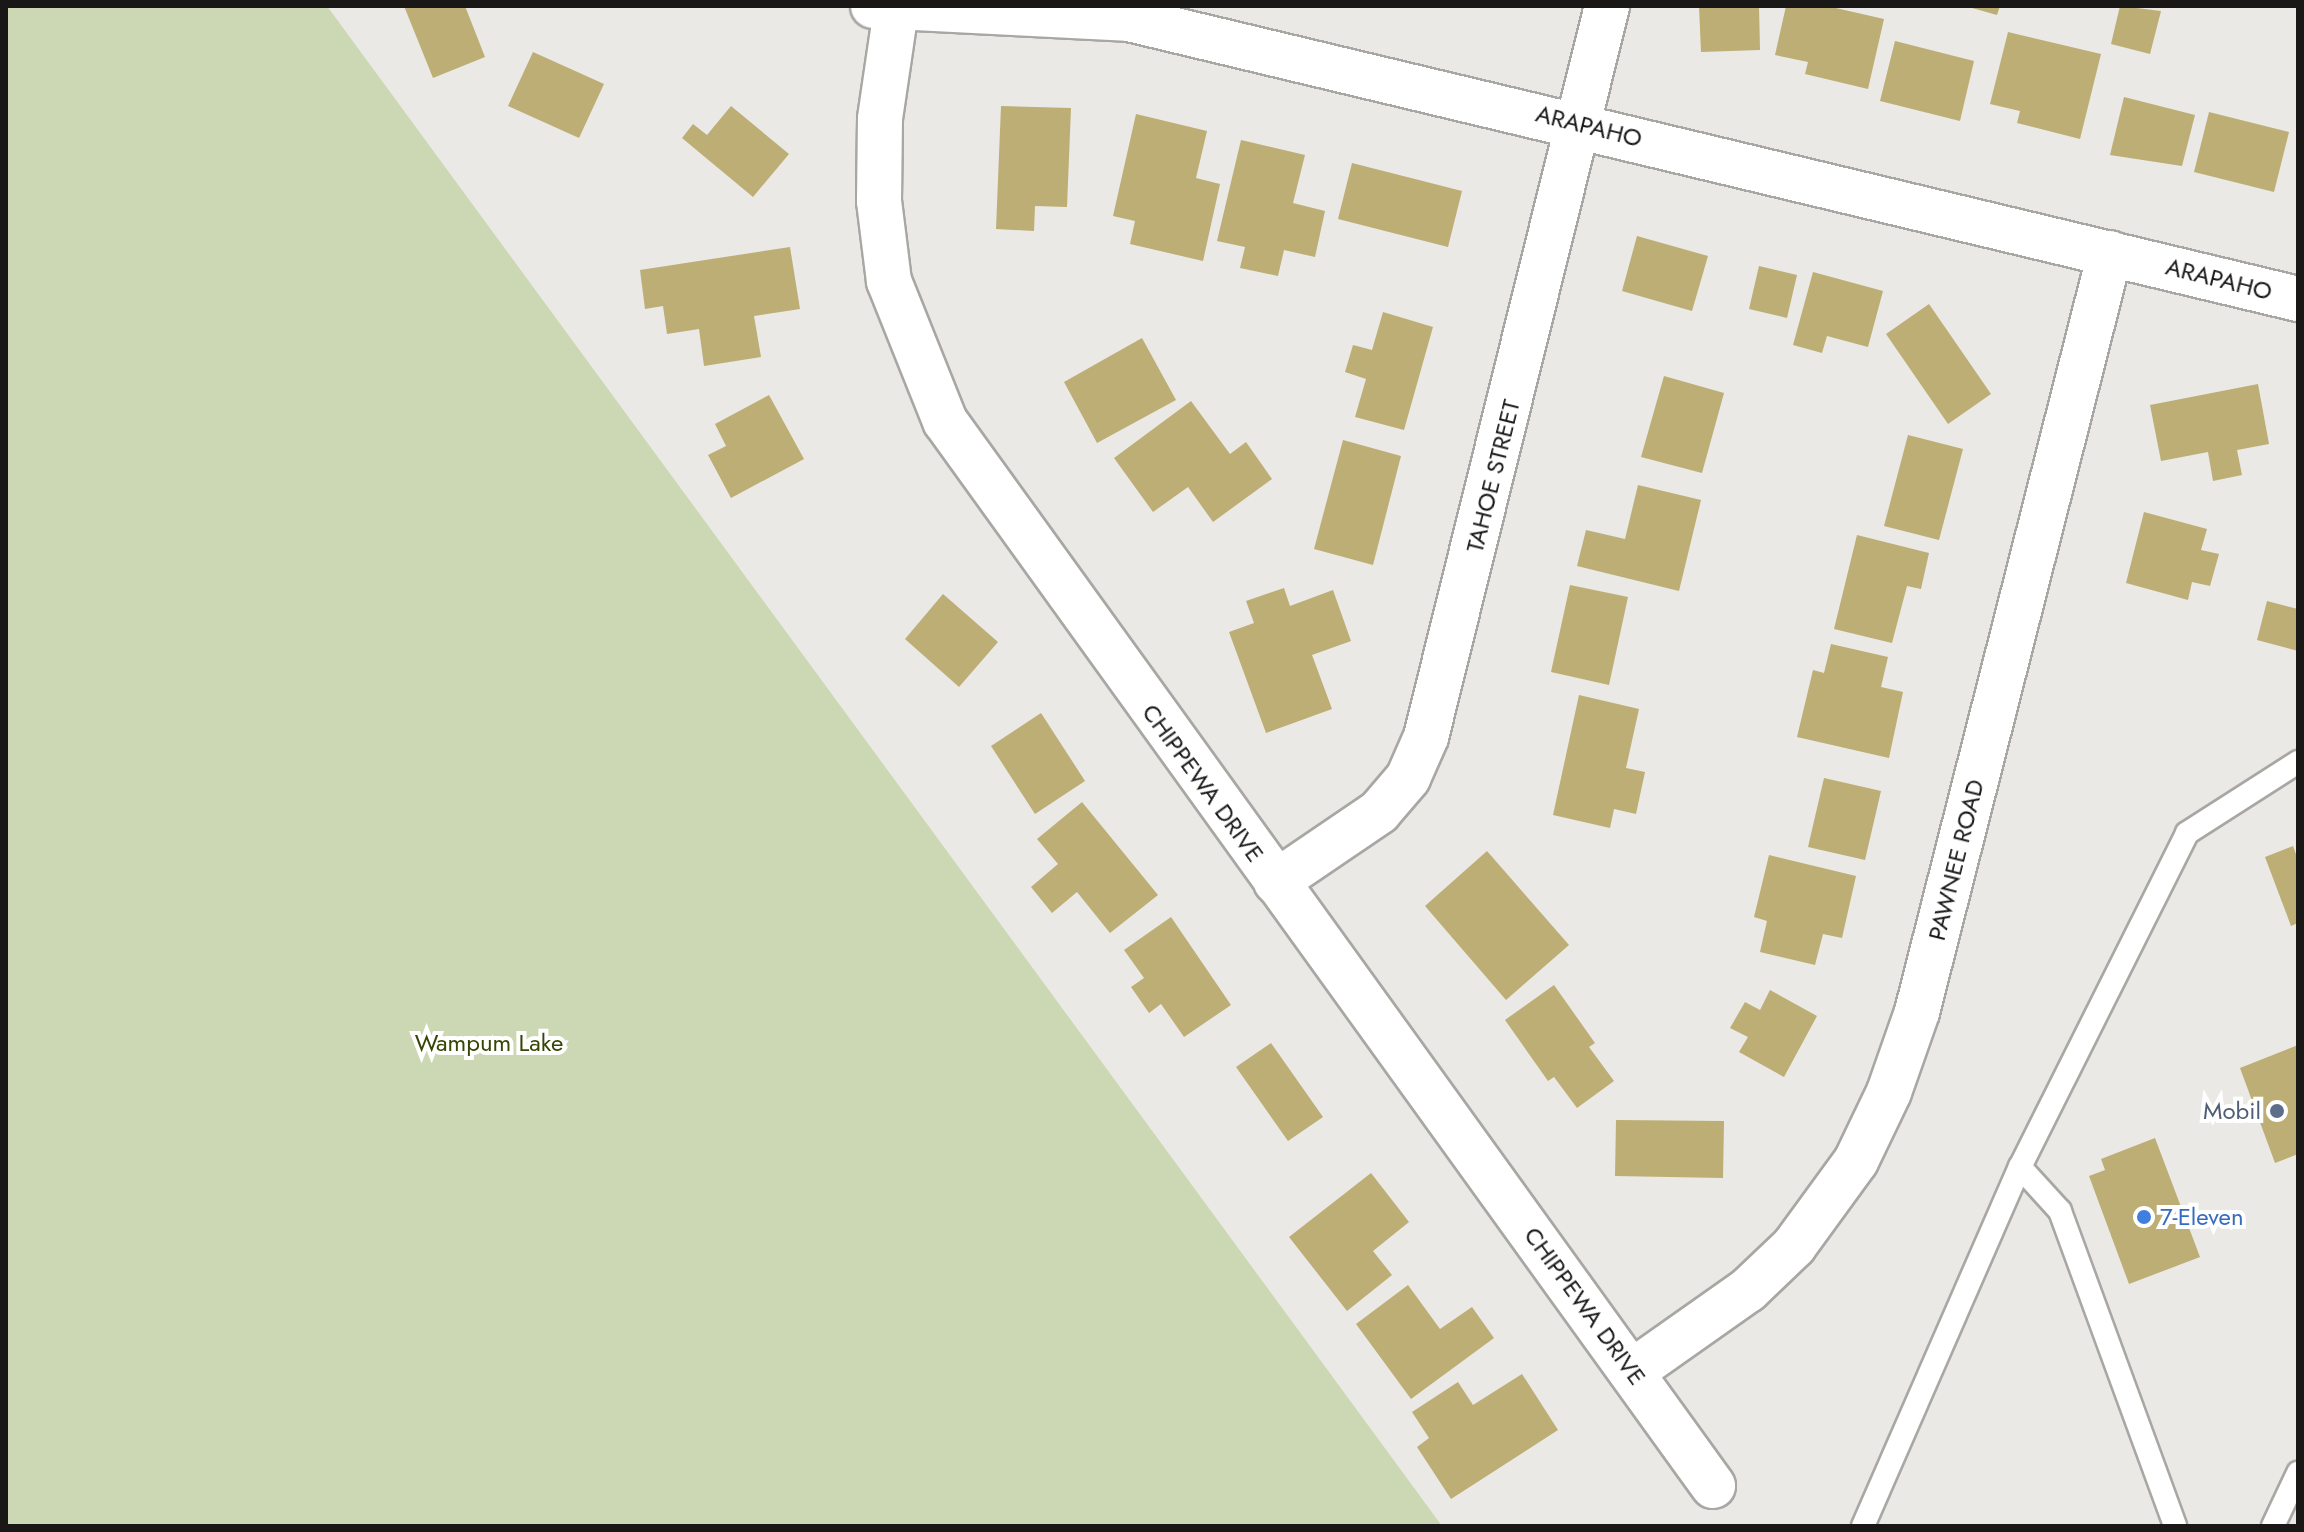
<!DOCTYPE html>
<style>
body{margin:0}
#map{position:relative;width:2304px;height:1532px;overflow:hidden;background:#eae9e5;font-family:Jost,sans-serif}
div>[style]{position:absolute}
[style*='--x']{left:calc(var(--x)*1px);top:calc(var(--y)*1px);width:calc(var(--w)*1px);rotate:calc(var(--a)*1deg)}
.green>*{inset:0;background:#ccd8b3}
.building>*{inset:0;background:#bcae74}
.roads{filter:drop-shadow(2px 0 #a8a7a3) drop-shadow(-2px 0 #a8a7a3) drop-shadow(0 2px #a8a7a3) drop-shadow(0 -2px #a8a7a3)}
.service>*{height:22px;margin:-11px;padding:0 11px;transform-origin:11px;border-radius:11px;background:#fff}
.minor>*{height:44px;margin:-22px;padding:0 22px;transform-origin:22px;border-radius:22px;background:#fff}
.dots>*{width:22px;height:22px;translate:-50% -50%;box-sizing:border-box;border:4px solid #fff;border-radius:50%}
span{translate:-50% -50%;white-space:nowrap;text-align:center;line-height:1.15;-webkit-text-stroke:8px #fff;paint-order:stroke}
.street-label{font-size:24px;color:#191817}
.park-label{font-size:24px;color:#374603}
.service-label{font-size:24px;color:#4e5e75}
.right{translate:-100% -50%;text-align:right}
.shop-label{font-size:24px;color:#366cbe}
.left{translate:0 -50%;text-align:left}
.frame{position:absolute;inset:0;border:8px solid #191817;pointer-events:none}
</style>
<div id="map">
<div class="green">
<i style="clip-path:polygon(6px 6px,327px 6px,1442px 1526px,6px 1526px)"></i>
</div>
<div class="building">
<i style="clip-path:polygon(404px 6px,465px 6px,485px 57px,433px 78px)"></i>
<i style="clip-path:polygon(1699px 6px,1759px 6px,1760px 50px,1701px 52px)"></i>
<i style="clip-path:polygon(1786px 6px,1827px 6px,1884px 19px,1868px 89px,1805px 74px,1808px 62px,1775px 55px)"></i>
<i style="clip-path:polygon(1965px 6px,2000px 6px,1997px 15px)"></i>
<i style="clip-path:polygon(2120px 6px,2161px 11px,2150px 54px,2111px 44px)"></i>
<i style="clip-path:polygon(2008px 32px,2101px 54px,2080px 139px,2017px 123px,2020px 111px,1990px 104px)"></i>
<i style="clip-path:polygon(1895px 41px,1974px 61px,1960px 121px,1880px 101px)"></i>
<i style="clip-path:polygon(533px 52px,604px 84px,579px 138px,508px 106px)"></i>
<i style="clip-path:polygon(2124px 97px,2195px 115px,2182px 166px,2110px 155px)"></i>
<i style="clip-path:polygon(731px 106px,789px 154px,753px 197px,682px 138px,693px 124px,707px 135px)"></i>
<i style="clip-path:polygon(1001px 106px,1071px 108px,1067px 207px,1035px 206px,1034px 231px,996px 229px)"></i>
<i style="clip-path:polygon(2209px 112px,2289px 132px,2274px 192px,2194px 172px)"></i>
<i style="clip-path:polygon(1136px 114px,1207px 131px,1196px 178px,1220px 184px,1203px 261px,1130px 244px,1135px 221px,1113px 216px)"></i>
<i style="clip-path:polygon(1241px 140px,1305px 155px,1293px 203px,1325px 211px,1315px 257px,1284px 250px,1278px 276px,1240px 268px,1245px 247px,1217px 241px)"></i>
<i style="clip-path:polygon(1352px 163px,1462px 191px,1448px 247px,1338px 219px)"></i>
<i style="clip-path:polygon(1637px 236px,1708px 256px,1692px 311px,1622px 291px)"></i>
<i style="clip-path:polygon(790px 247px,800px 309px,754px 316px,761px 357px,704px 366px,699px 329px,667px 334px,663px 306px,645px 309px,640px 270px)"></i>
<i style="clip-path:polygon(1759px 266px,1797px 275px,1787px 318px,1749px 309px)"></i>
<i style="clip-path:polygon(1813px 272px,1883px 291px,1868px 347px,1827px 336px,1822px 353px,1793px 345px)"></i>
<i style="clip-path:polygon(1929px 304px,1991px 394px,1948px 424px,1886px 334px)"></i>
<i style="clip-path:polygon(1383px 312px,1433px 327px,1404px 430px,1355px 417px,1366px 379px,1345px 372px,1353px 345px,1372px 350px)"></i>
<i style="clip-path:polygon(1142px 338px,1176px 400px,1097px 443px,1064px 382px)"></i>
<i style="clip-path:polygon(1664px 376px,1724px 393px,1702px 473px,1641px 457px)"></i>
<i style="clip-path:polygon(2258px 384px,2269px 444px,2237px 450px,2242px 475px,2213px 481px,2208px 452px,2161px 461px,2150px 405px)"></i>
<i style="clip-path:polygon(769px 395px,804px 459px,731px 498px,708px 455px,726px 446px,715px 424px)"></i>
<i style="clip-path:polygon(1191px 401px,1230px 454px,1246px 442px,1272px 479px,1213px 522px,1188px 487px,1153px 512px,1114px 458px)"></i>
<i style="clip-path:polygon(1908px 435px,1963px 449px,1939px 540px,1884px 526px)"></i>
<i style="clip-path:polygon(1343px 440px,1401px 456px,1373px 565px,1314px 549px)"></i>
<i style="clip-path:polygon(1638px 485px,1701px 500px,1679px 591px,1577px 566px,1586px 530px,1625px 539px)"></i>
<i style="clip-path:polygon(2144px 512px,2207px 529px,2201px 550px,2219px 554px,2210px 586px,2192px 582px,2188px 600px,2126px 583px)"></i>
<i style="clip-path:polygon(1857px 535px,1929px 553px,1921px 589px,1907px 586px,1892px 643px,1834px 629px)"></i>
<i style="clip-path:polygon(1570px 585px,1628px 597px,1609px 685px,1551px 672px)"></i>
<i style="clip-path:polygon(1284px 588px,1290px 606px,1333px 590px,1351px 641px,1312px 655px,1332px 709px,1266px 733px,1229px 632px,1254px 623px,1246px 601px)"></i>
<i style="clip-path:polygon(943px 594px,998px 642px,959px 687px,905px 639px)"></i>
<i style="clip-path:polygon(2267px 601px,2298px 609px,2298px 651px,2257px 640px)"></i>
<i style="clip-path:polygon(1831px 644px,1888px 657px,1881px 687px,1903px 692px,1889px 758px,1797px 737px,1813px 670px,1824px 673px)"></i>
<i style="clip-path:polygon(1579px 695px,1639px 709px,1626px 768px,1645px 772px,1636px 814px,1614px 809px,1610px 828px,1553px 815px)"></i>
<i style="clip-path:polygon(1041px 713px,1085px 781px,1035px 814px,991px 746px)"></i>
<i style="clip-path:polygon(1824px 778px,1881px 791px,1865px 860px,1808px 847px)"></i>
<i style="clip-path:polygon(1082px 802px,1158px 895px,1110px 933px,1077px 892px,1052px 913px,1031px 887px,1058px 864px,1037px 839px)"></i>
<i style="clip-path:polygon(2293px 846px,2298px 860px,2298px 923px,2291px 926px,2265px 857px)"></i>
<i style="clip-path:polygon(1487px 851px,1569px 945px,1506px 1000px,1425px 906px)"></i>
<i style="clip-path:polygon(1769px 855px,1856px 876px,1842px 938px,1823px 934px,1815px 965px,1760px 952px,1767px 921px,1754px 917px)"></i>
<i style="clip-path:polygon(1171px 917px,1231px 1005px,1184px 1037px,1161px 1004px,1149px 1013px,1131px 987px,1144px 978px,1124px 950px)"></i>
<i style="clip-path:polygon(1554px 985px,1595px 1043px,1589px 1047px,1614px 1081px,1577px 1108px,1554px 1077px,1548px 1081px,1505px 1020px)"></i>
<i style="clip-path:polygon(1770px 990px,1817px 1016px,1784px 1077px,1739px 1052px,1748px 1037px,1730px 1028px,1745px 1002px,1760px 1010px)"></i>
<i style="clip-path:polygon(1271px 1043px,1323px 1117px,1288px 1141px,1236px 1067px)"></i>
<i style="clip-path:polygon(2298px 1045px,2298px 1154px,2275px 1163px,2240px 1068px)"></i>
<i style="clip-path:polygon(1616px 1120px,1724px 1121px,1723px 1178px,1615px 1176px)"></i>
<i style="clip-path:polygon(2155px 1138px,2200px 1257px,2129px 1284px,2089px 1176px,2105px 1170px,2101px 1159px)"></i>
<i style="clip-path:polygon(1371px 1173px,1409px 1222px,1373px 1251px,1392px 1275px,1347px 1311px,1289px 1237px)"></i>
<i style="clip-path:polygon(1408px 1285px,1440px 1329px,1472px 1307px,1494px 1338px,1411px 1399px,1356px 1324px)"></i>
<i style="clip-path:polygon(1522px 1374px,1558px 1430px,1451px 1499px,1417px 1447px,1429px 1438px,1412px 1412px,1458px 1382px,1473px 1405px)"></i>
</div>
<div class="roads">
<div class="service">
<i style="--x:2020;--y:1167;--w:59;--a:47.7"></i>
<i style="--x:2060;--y:1211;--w:335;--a:69.9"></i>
<i style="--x:1863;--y:1526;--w:392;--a:-66.4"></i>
<i style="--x:2020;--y:1167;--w:373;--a:-63.4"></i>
<i style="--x:2187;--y:833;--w:132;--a:-32.6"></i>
<i style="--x:2273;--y:1526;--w:59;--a:-64.7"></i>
</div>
<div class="minor">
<i style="--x:873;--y:6;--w:256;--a:2.9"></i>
<i style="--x:1129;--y:19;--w:1202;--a:13.47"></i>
<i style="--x:896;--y:10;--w:110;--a:98.4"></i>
<i style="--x:880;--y:119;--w:82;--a:90.7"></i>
<i style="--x:879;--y:201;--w:81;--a:82.9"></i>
<i style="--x:889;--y:281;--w:151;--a:68.2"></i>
<i style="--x:945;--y:421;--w:1313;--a:54.2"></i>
<i style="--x:1276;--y:882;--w:125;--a:-34.2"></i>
<i style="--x:1379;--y:812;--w:45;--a:-49.5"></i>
<i style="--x:1408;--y:778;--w:45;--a:-66.3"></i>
<i style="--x:1426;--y:737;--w:753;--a:-76.09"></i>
<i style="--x:1633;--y:1371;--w:141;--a:-35.2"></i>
<i style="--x:1748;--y:1290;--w:64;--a:-43.7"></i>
<i style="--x:1794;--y:1246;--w:105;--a:-53.9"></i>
<i style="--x:1856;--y:1161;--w:76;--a:-64.4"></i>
<i style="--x:1889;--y:1092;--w:85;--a:-70.7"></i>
<i style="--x:1917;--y:1012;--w:783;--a:-75.73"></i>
</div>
</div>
<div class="dots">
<i style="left:2277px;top:1111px;background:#5c6f8a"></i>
<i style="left:2144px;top:1217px;background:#3f7fe0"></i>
</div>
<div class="street-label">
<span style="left:1589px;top:126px;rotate:14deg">ARAPAHO</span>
<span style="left:2219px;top:279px;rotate:14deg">ARAPAHO</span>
<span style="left:1493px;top:476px;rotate:-76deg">TAHOE STREET</span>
<span style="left:1203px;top:783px;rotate:54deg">CHIPPEWA DRIVE</span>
<span style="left:1956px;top:860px;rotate:-76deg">PAWNEE ROAD</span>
<span style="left:1585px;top:1306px;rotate:54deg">CHIPPEWA DRIVE</span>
</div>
<div class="park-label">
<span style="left:489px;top:1043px">Wampum Lake</span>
</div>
<div class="service-label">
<span class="right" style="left:2261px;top:1111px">Mobil</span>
</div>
<div class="shop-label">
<span class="left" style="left:2160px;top:1217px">7-Eleven</span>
</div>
<div class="frame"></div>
</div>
